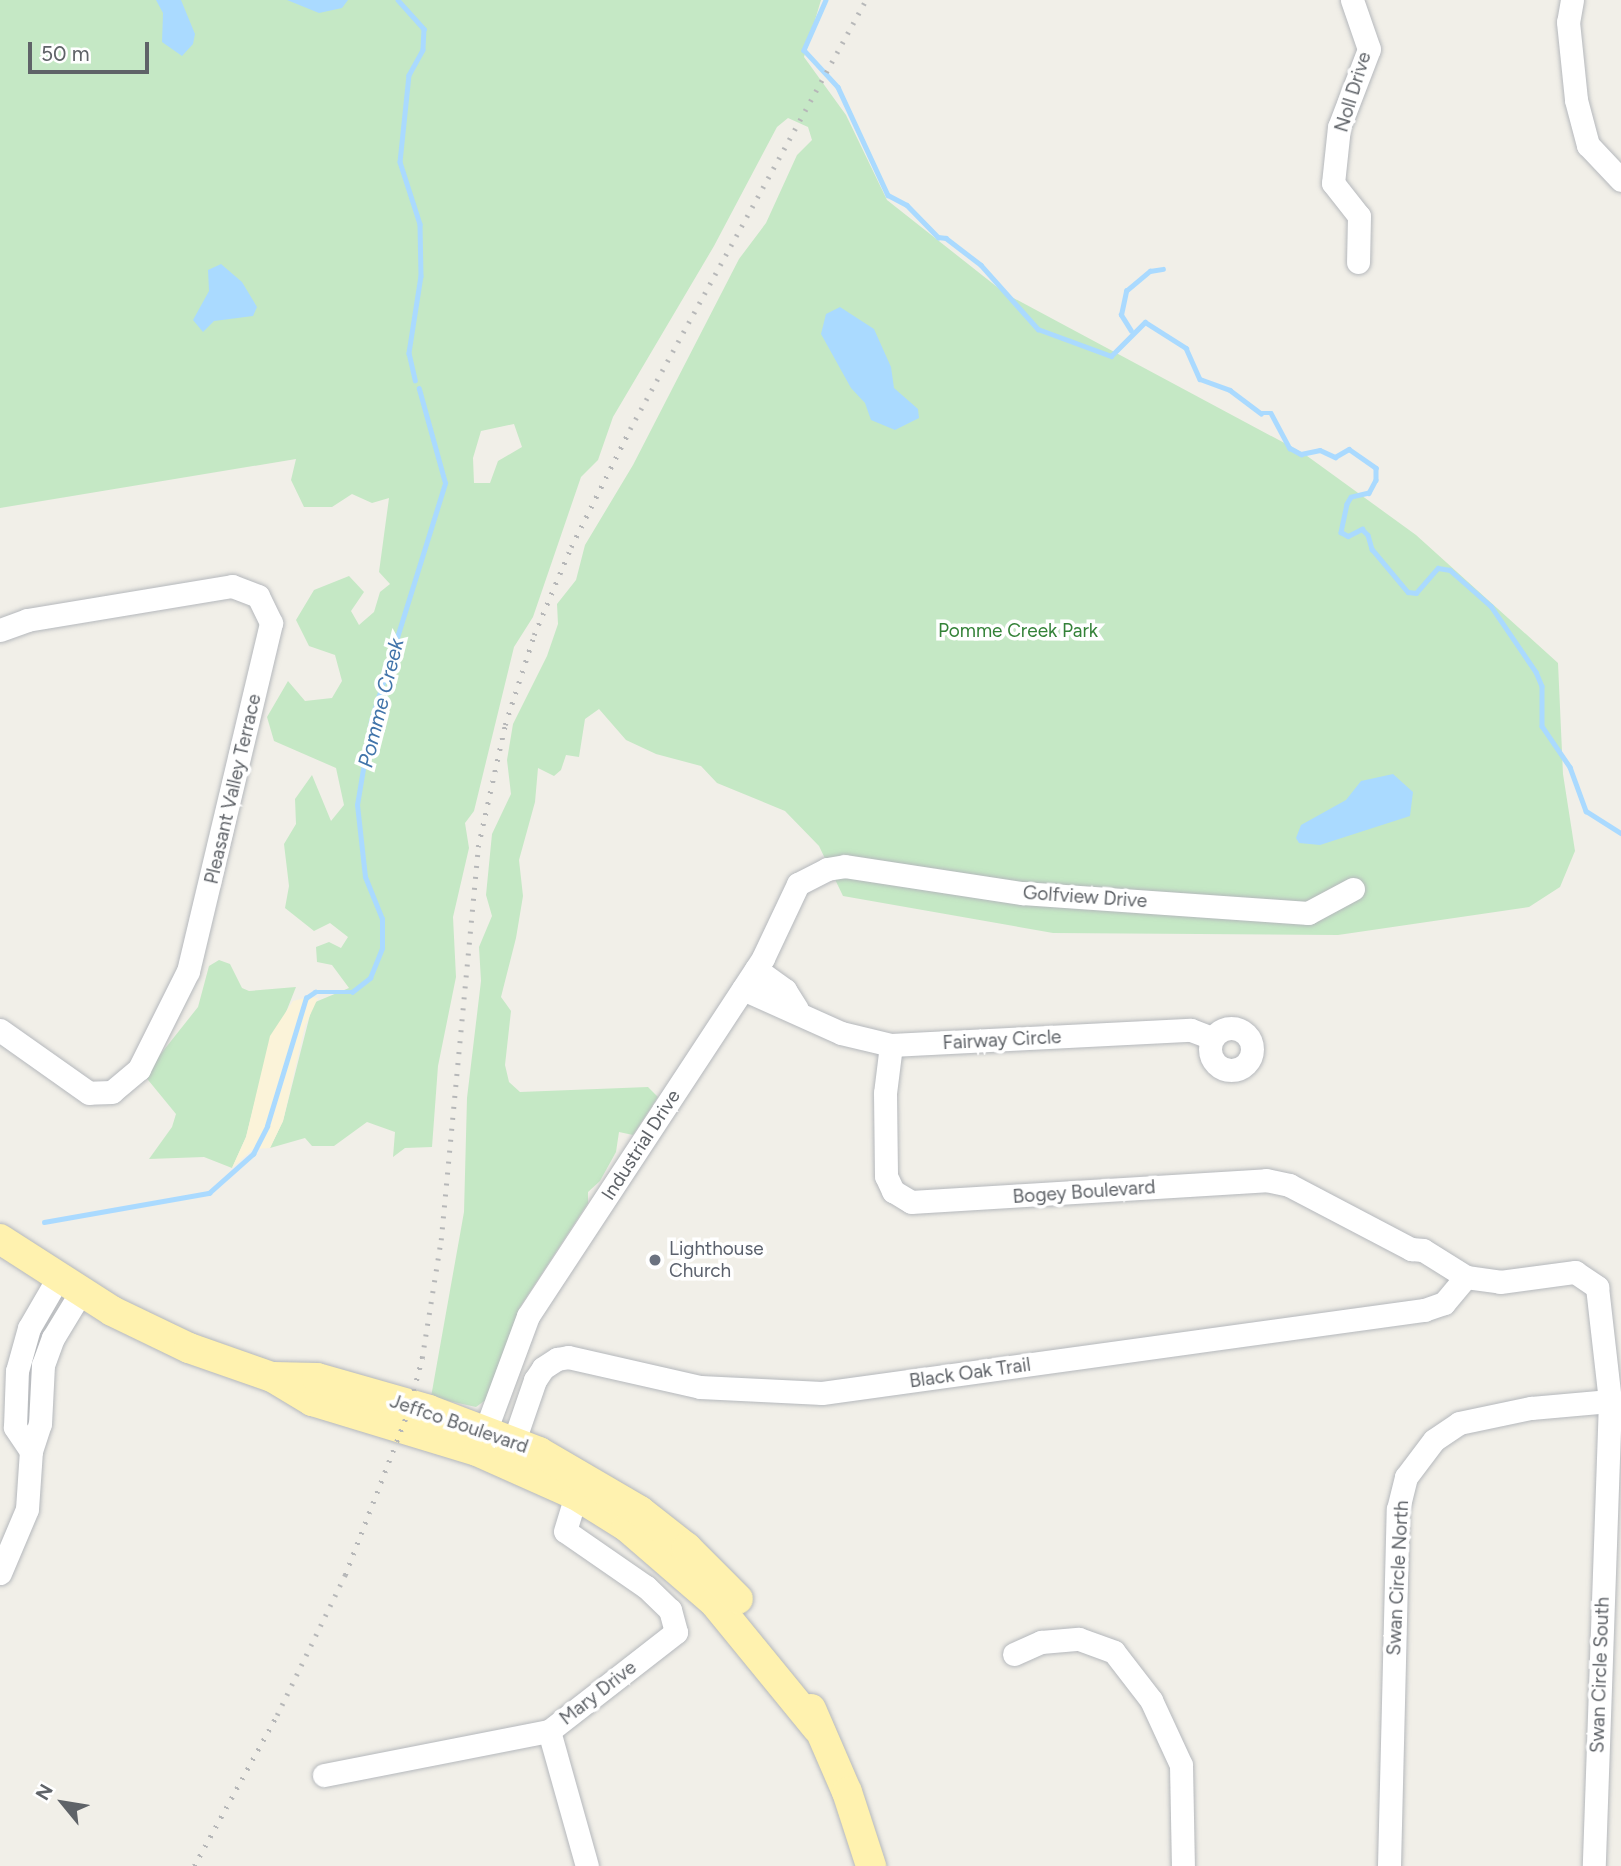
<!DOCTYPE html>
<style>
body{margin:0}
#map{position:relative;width:1621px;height:1866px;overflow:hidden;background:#f1efe8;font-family:Figtree,sans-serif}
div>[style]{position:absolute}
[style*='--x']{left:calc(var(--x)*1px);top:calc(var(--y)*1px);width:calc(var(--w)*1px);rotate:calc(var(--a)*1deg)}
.green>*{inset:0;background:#c5e8c5}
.sand>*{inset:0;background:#fbf3d9}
.water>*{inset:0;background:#aadaff}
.stream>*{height:4.5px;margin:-2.25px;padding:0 2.25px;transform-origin:2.25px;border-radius:2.25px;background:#aadaff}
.roads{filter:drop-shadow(0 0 2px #b5b8bc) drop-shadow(0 0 2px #b5b8bc)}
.minor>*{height:23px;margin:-11.5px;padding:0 11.5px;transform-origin:11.5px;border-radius:11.5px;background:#fff}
.minor>.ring{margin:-11.5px;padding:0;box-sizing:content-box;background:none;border:23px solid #fff;border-radius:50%}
.major>*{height:30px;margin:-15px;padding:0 15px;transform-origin:15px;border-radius:15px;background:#fff2af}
.rail>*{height:4.5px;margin-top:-2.25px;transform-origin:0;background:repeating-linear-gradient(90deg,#b6b7b8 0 2px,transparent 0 11px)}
.dots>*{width:19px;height:19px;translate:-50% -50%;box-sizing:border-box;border:4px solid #fff;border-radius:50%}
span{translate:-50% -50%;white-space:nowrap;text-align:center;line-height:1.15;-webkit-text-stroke:7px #fff;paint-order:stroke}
.street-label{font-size:19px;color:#5f6368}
.park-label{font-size:19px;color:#348238}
.worship-label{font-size:19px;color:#5b616d}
.left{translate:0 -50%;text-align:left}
.water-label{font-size:21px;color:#4174aa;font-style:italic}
.north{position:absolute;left:28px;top:1768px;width:70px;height:70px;-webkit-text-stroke:5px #fff;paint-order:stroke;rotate:300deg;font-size:19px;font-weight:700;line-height:28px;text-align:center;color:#5f6368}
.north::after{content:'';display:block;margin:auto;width:24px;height:32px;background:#5f6368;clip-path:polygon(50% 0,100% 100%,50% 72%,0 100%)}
.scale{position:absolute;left:28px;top:42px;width:121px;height:32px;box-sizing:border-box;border:4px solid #5f6368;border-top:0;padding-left:9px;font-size:21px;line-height:24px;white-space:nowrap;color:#5f6368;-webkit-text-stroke:5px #fff;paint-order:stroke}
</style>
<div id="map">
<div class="green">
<div style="clip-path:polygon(evenodd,0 0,821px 0,804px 57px,846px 115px,887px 200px,1006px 294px,1303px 453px,1416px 535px,1558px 663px,1563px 774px,1575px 851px,1560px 887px,1529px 907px,1338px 935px,1053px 933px,843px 896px,819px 846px,785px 811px,717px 783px,701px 766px,656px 754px,626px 740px,599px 709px,585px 719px,579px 757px,566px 755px,561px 770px,554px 776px,538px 768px,535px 802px,519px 860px,523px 896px,516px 938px,501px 997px,511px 1011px,505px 1065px,509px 1082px,520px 1092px,648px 1087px,658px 1097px,633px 1135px,619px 1132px,616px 1152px,600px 1181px,588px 1192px,588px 1203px,520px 1307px,487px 1399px,476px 1407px,431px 1397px,464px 1212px,467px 1098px,481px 981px,479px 947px,492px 916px,486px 895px,492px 834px,511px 794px,507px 760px,513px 724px,547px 656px,558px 624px,557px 604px,576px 580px,585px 545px,633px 465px,739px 259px,766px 223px,797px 155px,812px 140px,808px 127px,788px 118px,777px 127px,714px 246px,613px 417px,598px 460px,581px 477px,533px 617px,514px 647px,474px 811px,465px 823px,469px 848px,453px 917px,456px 977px,438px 1066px,432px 1147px,405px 1148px,393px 1157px,395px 1132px,367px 1122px,334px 1146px,312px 1146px,305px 1138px,270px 1148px,283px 1121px,313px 1003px,349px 988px,332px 965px,317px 962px,316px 947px,329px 942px,341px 948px,348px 937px,330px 923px,314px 931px,285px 908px,289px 886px,284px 844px,296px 824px,295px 799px,312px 775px,331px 821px,344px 805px,336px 768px,274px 741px,267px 717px,288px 681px,305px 701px,332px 698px,342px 681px,335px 655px,309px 646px,296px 620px,314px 590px,349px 576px,364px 592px,351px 611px,359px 625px,374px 612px,380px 592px,390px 584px,379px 572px,389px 498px,372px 503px,352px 494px,332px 507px,304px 507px,291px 480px,296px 459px,0 508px,0 0,514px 424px,522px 447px,498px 461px,490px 483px,474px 483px,473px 458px,481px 431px,514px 424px)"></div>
<div style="clip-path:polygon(219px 960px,230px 964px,242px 988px,249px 991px,296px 987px,263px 1070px,246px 1137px,232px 1168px,204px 1157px,149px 1159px,172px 1127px,176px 1114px,144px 1075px,198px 1007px,209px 966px)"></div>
</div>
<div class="sand">
<div style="clip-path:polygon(309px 997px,318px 998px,305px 1026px,283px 1121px,270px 1148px,253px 1149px,232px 1168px,246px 1137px,270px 1036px,293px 1001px)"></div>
</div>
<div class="water">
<div style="clip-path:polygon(156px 0,181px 0,195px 34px,193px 44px,182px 56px,162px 42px,163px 13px)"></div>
<div style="clip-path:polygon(287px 0,348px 0,342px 8px,319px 13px)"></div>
<div style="clip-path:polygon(221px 264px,242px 282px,257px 307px,253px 316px,214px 321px,203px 332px,193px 320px,209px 291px,208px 270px)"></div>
<div style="clip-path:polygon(840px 307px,874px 329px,891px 367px,894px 388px,918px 409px,919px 418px,895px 430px,871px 420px,865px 403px,851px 388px,821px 334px,826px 314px)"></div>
<div style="clip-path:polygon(1393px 774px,1413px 792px,1410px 816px,1320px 845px,1299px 843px,1296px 838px,1301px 825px,1346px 800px,1361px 781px)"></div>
</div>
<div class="stream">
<div style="--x:398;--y:0;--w:39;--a:48"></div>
<div style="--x:424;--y:29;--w:21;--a:93"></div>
<div style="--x:423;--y:50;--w:29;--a:119"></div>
<div style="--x:409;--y:75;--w:87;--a:95.9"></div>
<div style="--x:400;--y:162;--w:65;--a:72.1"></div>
<div style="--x:420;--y:224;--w:52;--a:88.9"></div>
<div style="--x:421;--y:276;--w:78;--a:98.9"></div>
<div style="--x:409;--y:353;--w:28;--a:77"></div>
<div style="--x:826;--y:0;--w:55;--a:113.7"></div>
<div style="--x:804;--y:50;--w:50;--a:47.4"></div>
<div style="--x:838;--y:87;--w:119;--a:65.2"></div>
<div style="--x:888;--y:195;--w:21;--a:28"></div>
<div style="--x:907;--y:205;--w:45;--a:45.9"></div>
<div style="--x:938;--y:237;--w:8;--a:7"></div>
<div style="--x:946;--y:238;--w:44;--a:37.6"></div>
<div style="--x:981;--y:265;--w:86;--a:48.3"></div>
<div style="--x:1038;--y:329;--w:78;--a:20.3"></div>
<div style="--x:1111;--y:356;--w:48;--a:-45"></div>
<div style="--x:1145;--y:322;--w:49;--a:32.4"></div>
<div style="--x:1186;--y:348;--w:34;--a:66"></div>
<div style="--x:1200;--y:379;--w:32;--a:20"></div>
<div style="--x:1230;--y:390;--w:39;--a:37"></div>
<div style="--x:1261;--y:413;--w:10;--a:0"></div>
<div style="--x:1271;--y:413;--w:40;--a:62"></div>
<div style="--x:1290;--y:448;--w:13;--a:29"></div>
<div style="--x:1301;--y:454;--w:19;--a:-12"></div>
<div style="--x:1320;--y:450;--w:17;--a:25"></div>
<div style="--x:1335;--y:457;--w:16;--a:-30"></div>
<div style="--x:1349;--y:449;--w:33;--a:35"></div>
<div style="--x:1376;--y:468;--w:12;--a:90"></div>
<div style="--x:1376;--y:480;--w:15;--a:118"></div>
<div style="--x:1369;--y:493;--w:18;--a:167"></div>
<div style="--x:1351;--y:497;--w:8;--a:120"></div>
<div style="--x:1347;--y:504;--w:29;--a:102"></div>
<div style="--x:1341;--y:532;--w:8;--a:30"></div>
<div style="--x:1348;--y:536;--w:16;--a:-27"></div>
<div style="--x:1362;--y:529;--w:8;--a:45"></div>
<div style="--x:1368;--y:535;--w:15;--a:74"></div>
<div style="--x:1372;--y:549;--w:56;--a:50.1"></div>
<div style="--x:1408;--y:592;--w:8;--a:7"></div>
<div style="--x:1416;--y:593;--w:33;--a:-49"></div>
<div style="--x:1438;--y:568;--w:12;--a:9"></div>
<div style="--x:1450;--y:570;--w:55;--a:41.3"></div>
<div style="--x:1491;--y:606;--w:80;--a:55.7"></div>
<div style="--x:1536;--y:672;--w:15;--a:67"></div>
<div style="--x:1542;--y:686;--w:40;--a:90"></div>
<div style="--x:1542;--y:726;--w:50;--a:55.7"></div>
<div style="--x:1570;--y:767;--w:47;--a:70"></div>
<div style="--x:1586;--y:811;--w:41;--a:32.2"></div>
<div style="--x:1131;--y:331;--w:19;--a:-122"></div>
<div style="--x:1121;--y:315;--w:25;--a:-78"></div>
<div style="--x:1126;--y:291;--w:31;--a:-40"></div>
<div style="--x:1150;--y:271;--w:13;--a:-9"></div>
<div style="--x:44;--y:1222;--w:168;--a:-10"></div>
<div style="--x:209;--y:1193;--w:59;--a:-41.6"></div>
<div style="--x:253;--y:1154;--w:31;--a:-63"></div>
<div style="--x:267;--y:1126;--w:134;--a:-73.1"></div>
<div style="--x:306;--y:998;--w:11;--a:-34"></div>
<div style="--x:315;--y:992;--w:37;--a:0"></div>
<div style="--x:352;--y:992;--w:23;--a:-38"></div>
<div style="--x:370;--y:978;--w:32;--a:-68"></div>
<div style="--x:382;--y:948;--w:29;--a:-90"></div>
<div style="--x:382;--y:919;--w:45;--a:-112"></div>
<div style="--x:365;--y:877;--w:72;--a:-96.3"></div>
<div style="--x:357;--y:805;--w:85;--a:-80.5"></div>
<div style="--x:371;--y:721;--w:249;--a:-72.7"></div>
<div style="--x:445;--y:483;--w:98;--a:-105.5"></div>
</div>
<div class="roads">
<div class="minor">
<div style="--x:1352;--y:0;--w:52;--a:70.9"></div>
<div style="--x:1369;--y:49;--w:84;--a:111"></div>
<div style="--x:1339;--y:127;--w:56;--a:96.1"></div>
<div style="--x:1333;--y:183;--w:42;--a:51.8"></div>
<div style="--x:1359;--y:216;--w:46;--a:91.2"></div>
<div style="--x:1572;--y:0;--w:22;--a:100"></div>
<div style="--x:1568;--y:22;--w:78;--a:84.1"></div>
<div style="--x:1576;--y:100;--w:47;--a:75.1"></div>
<div style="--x:1588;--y:145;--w:48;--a:46.7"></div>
<div style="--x:0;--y:630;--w:29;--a:-20"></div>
<div style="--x:27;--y:620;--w:208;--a:-9.4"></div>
<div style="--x:232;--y:586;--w:28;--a:21"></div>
<div style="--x:258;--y:596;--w:30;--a:64"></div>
<div style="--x:271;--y:623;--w:358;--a:103.4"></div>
<div style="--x:188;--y:971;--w:110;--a:116.6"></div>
<div style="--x:139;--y:1069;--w:35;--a:140"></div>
<div style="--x:112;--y:1092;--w:23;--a:178"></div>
<div style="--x:89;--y:1093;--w:109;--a:-144.7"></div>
<div style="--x:756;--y:969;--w:36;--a:36"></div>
<div style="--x:785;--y:990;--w:22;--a:58"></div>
<div style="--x:743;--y:989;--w:107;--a:24.2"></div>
<div style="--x:841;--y:1033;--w:51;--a:13.5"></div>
<div style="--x:891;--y:1045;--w:300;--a:-2.9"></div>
<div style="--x:1191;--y:1030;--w:22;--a:21"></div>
<div class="ring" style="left:1210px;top:1028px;width:19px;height:19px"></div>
<div style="--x:891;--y:1045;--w:48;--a:97.1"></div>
<div style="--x:885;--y:1093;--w:83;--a:89.3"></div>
<div style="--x:886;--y:1176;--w:17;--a:65"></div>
<div style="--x:893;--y:1191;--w:21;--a:31"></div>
<div style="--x:911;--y:1202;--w:356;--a:-3.5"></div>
<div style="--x:1266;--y:1180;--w:24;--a:12"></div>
<div style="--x:1289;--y:1185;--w:138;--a:27.7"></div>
<div style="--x:1411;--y:1249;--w:12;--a:5"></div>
<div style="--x:1423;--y:1250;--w:51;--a:32.1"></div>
<div style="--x:1466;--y:1277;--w:34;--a:8"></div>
<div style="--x:1500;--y:1282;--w:76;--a:-7.6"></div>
<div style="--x:1575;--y:1272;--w:27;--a:34"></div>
<div style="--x:1597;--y:1287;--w:115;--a:83.5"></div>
<div style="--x:1610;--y:1401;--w:465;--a:92"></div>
<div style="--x:486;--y:1429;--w:121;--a:-69.6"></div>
<div style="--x:528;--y:1316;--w:428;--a:-56.7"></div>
<div style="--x:763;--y:958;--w:82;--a:-64.7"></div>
<div style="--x:798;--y:884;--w:33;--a:-27"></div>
<div style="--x:827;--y:869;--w:18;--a:-9"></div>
<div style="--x:845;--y:866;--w:179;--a:8.7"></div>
<div style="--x:1022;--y:893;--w:287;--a:4"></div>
<div style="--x:1308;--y:913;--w:51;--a:-28.1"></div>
<div style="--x:514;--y:1441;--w:65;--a:-71"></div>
<div style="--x:535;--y:1380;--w:14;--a:-56"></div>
<div style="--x:543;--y:1368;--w:17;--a:-33"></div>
<div style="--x:557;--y:1359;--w:11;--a:-10"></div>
<div style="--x:568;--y:1357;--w:135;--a:12.8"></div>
<div style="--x:700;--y:1387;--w:122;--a:2.8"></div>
<div style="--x:822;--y:1393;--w:608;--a:-7.85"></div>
<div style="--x:1424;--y:1310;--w:21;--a:-19"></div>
<div style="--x:1444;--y:1303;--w:34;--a:-50"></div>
<div style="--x:31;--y:1451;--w:29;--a:-124"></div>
<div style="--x:15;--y:1427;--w:56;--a:-88"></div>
<div style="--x:17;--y:1371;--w:45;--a:-74.4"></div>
<div style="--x:29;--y:1328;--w:58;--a:-59.9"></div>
<div style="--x:0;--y:1573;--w:69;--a:-67.1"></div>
<div style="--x:27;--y:1509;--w:58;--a:-86.1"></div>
<div style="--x:31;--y:1451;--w:28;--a:-72"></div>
<div style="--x:40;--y:1424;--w:59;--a:-87.1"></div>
<div style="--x:43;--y:1365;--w:29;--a:-70"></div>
<div style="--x:53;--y:1338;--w:54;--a:-58.7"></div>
<div style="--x:1014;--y:1654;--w:30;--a:-24"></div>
<div style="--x:1041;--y:1642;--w:38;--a:-5"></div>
<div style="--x:1079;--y:1639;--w:37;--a:20"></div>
<div style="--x:1114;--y:1652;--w:61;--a:52.4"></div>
<div style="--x:1151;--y:1700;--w:72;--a:65.2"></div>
<div style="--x:1181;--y:1765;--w:101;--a:88.9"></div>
<div style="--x:549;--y:1731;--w:140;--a:74.3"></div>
<div style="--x:324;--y:1775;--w:229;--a:-11.1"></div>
<div style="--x:549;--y:1731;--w:161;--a:-37.9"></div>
<div style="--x:676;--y:1632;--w:23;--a:-105"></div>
<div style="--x:670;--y:1610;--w:33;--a:-136"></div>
<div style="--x:646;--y:1587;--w:98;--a:-145.3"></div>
<div style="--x:565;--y:1531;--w:38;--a:-73"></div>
<div style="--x:1389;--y:1866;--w:357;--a:-88.6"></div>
<div style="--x:1398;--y:1509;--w:33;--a:-76"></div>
<div style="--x:1406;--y:1477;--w:46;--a:-52.9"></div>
<div style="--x:1434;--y:1440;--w:30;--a:-34"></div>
<div style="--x:1459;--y:1423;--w:74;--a:-11.8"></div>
<div style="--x:1531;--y:1408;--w:79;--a:-5.1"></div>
</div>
<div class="major">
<div style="--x:0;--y:1239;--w:133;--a:32.7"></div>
<div style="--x:112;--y:1311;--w:85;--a:25.7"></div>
<div style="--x:189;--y:1348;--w:88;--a:19.3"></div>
<div style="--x:272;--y:1377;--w:47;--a:31"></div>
<div style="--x:312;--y:1401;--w:172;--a:16.9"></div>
<div style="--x:477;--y:1451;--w:108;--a:24"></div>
<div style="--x:576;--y:1495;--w:60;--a:32.1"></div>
<div style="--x:627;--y:1527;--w:115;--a:40.8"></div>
<div style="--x:714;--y:1602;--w:163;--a:50.7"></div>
<div style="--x:273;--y:1377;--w:44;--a:1.3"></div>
<div style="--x:317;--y:1378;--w:116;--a:15.9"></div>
<div style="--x:429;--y:1410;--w:118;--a:20.9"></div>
<div style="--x:539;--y:1452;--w:117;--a:30.3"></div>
<div style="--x:640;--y:1511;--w:60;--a:38.2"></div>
<div style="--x:687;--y:1548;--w:72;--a:45"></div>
<div style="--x:811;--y:1709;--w:90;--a:66.6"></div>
<div style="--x:847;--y:1792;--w:78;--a:72"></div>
</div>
</div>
<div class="rail">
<div style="--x:194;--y:1866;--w:172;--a:-61.2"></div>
<div style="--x:277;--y:1715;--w:156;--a:-64.1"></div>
<div style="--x:345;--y:1575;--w:175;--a:-68.9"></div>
<div style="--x:408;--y:1412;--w:56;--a:-75.5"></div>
<div style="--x:422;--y:1358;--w:120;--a:-80.9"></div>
<div style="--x:441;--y:1240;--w:395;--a:-84.6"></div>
<div style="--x:478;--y:847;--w:125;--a:-77.5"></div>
<div style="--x:505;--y:725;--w:95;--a:-72.1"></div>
<div style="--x:534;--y:635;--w:95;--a:-67.2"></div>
<div style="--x:571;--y:547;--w:132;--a:-63.4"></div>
<div style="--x:630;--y:429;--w:490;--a:-61.2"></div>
</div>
<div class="dots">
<div style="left:655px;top:1260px;background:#6b7280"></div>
</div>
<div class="street-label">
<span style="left:1353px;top:92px;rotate:-73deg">Noll Drive</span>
<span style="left:233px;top:789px;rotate:-77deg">Pleasant Valley Terrace</span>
<span style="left:1085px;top:897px;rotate:4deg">Golfview Drive</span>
<span style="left:1002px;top:1040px;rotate:-3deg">Fairway Circle</span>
<span style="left:641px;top:1145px;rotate:-57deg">Industrial Drive</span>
<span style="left:1084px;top:1192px;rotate:-4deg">Bogey Boulevard</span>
<span style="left:970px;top:1373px;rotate:-8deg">Black Oak Trail</span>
<span style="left:459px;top:1424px;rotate:19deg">Jeffco Boulevard</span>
<span style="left:1398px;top:1578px;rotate:-87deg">Swan Circle North</span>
<span style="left:1600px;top:1675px;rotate:-88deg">Swan Circle South</span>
<span style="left:598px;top:1693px;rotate:-38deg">Mary Drive</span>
</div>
<div class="park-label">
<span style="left:1018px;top:631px">Pomme Creek Park</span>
</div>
<div class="worship-label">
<span class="left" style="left:669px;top:1260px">Lighthouse<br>Church</span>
</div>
<div class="water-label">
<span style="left:381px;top:703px;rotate:-76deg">Pomme Creek</span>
</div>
<div class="north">N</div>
<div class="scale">50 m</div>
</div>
